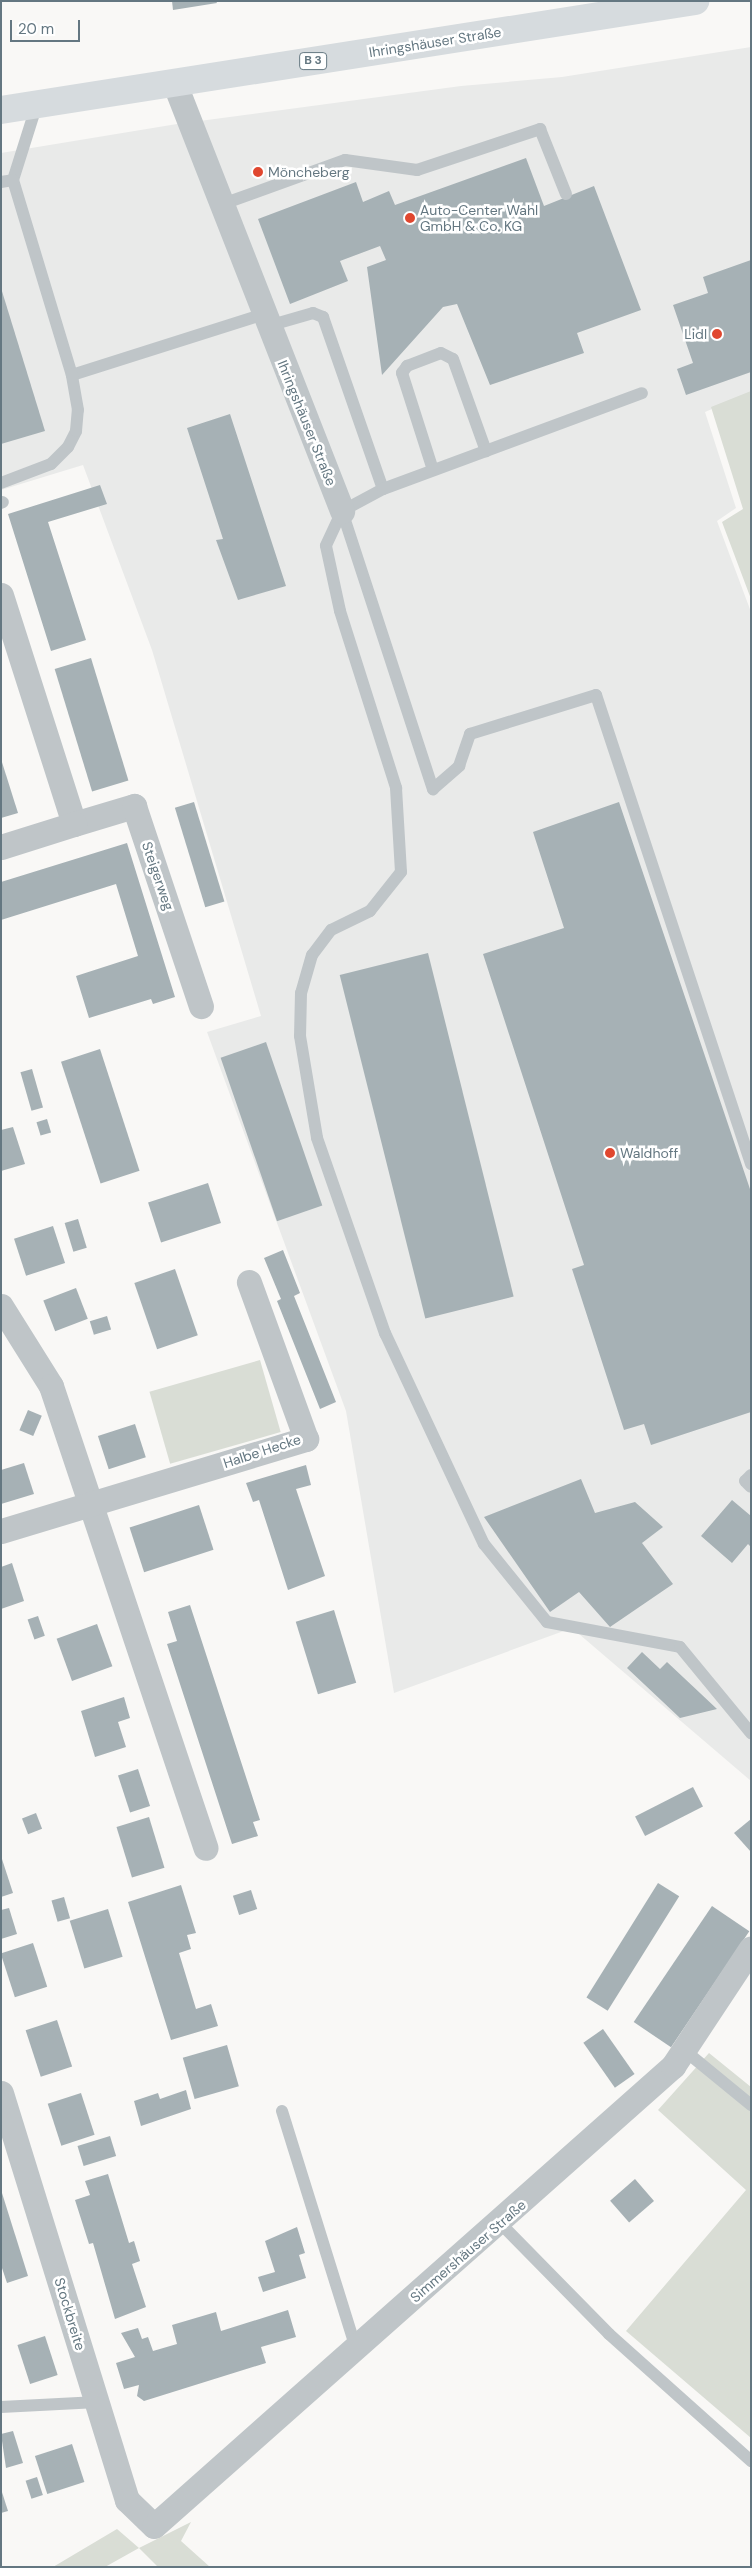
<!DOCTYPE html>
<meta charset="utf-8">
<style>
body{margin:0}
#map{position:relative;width:752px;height:2568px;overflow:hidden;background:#f9f8f6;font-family:"DM Sans",sans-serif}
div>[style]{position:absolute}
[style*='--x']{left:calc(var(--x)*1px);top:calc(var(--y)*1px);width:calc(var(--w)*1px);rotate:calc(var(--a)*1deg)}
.built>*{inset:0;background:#e9eae9}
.green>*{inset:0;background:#d9ddd5;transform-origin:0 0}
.building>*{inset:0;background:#a6b1b5;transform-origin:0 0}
.service>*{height:12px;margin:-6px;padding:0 6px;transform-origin:6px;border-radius:6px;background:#bfc5c8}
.minor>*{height:25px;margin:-12.5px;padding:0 12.5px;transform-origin:12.5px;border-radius:12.5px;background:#bfc5c8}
.primary>*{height:28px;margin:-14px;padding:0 14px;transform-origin:14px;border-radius:14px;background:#d6dbde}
.dots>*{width:14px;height:14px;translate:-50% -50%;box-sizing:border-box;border:2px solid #fff;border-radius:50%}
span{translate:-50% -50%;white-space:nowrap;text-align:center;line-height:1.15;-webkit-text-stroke:5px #fff;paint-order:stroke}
.shield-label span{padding:1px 4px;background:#fff;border:1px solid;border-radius:4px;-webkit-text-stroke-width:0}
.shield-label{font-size:12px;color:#647781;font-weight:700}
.street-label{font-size:14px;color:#647781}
.poi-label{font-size:14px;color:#647781}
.left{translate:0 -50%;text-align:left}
.right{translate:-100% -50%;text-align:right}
.frame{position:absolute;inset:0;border:2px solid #647781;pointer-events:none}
.scale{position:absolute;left:10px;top:20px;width:70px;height:22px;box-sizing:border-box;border:2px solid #647781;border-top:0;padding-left:6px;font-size:15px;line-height:18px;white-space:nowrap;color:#647781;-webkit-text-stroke:4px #fff;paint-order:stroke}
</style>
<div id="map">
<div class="built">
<div style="clip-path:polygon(751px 47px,751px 392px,705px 412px,736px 508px,717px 521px,751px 612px,751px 1781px,572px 1628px,394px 1693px,346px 1411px,207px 1032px,261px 1016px,152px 650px,83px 465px,1px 490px,1px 153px,177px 124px,461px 86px,562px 77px)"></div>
</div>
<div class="green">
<div style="clip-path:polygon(751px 391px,751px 599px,722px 522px,743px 509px,711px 407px)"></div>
<div style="left:260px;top:1360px;width:75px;height:115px;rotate:74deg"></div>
<div style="clip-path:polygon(709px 2053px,751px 2087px,751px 2438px,626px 2331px,746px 2190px,658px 2110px)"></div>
<div style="clip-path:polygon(191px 2522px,181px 2541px,210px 2567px,158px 2567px,139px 2548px,105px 2567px,53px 2567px,117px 2529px,139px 2548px)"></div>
</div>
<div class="building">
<div style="clip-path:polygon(172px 1px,216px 1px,217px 3px,173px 10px)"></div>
<div style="clip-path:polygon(526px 158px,544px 206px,594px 186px,641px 310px,577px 333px,584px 353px,490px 385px,457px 304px,443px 307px,382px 375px,367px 267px,386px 260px,380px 246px,340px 261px,348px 281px,290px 304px,258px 219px,356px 182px,363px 202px,389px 191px,395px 205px)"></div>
<div style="clip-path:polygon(751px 260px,751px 372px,686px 395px,677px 369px,693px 363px,673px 305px,708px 293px,703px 277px)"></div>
<div style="clip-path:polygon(1px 288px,45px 431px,1px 444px)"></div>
<div style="clip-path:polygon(230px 414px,286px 586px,238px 600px,216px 540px,223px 539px,187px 428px)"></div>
<div style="clip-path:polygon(100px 485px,107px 504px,48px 522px,86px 640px,51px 651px,8px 514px)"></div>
<div style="left:91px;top:658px;width:128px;height:38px;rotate:73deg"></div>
<div style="clip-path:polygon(1px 759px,18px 813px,1px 818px)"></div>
<div style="left:194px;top:802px;width:104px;height:20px;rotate:73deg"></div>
<div style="clip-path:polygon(619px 802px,751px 1192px,751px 1412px,651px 1445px,644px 1424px,624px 1430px,572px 1269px,584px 1265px,483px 954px,564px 928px,533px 832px)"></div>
<div style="clip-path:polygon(127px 843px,175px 997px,153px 1004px,151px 999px,89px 1018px,76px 976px,138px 956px,116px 884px,1px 920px,1px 882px)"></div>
<div style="left:428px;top:953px;width:354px;height:91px;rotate:76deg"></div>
<div style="left:266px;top:1042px;width:173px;height:48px;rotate:71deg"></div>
<div style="left:100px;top:1049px;width:128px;height:41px;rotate:72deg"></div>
<div style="left:32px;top:1069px;width:40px;height:12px;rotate:74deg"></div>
<div style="left:47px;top:1119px;width:14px;height:11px;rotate:73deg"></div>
<div style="clip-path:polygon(13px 1127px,25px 1164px,1px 1171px,1px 1130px)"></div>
<div style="left:208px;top:1183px;width:42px;height:63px;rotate:72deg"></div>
<div style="left:78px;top:1219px;width:30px;height:14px;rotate:73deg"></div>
<div style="left:53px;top:1226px;width:39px;height:41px;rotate:72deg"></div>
<div style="clip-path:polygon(283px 1250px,300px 1293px,294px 1296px,336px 1402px,320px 1409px,277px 1301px,281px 1299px,264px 1258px)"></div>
<div style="left:175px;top:1269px;width:70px;height:43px;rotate:71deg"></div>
<div style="left:76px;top:1288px;width:33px;height:35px;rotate:69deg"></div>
<div style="left:107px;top:1316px;width:14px;height:18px;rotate:73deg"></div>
<div style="left:28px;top:1410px;width:15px;height:22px;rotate:23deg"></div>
<div style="left:135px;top:1424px;width:35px;height:39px;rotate:72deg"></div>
<div style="clip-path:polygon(24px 1463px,34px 1494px,1px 1504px,1px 1470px)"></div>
<div style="clip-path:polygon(306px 1465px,311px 1485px,296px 1489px,325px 1576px,288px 1590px,259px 1500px,253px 1502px,246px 1483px)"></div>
<div style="clip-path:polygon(581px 1479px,595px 1513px,635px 1502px,663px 1527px,642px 1543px,673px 1584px,610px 1627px,579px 1592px,550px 1612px,484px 1517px)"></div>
<div style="clip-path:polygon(732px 1500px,751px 1516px,751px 1547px,748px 1544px,732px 1563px,701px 1536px)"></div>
<div style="left:199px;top:1505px;width:47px;height:73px;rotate:72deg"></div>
<div style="clip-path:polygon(12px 1563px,24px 1601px,1px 1609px,1px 1567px)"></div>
<div style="clip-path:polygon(190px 1605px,260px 1820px,253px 1822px,258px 1836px,232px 1844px,167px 1644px,177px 1641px,168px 1612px)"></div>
<div style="left:334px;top:1610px;width:76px;height:40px;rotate:73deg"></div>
<div style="left:38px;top:1616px;width:21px;height:11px;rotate:71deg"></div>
<div style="left:97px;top:1624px;width:45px;height:43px;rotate:70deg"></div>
<div style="clip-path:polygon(642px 1652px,660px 1669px,667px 1662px,717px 1709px,680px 1718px,627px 1668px)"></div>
<div style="clip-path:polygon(124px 1697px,130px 1718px,118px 1722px,126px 1747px,95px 1757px,81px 1711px)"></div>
<div style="left:138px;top:1769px;width:39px;height:21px;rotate:72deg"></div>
<div style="left:693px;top:1787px;width:22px;height:65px;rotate:63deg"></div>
<div style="left:36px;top:1813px;width:17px;height:15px;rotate:69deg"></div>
<div style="left:149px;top:1817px;width:53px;height:34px;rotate:73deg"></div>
<div style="clip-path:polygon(751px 1819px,751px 1852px,734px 1833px)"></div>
<div style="clip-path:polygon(1px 1856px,13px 1893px,1px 1897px)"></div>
<div style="left:658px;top:1883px;width:25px;height:135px;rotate:32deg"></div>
<div style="clip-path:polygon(181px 1885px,196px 1933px,187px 1935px,191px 1949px,179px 1953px,196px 2009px,211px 2004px,218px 2026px,171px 2040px,128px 1902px)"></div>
<div style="left:251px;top:1890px;width:20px;height:19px;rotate:72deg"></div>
<div style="left:64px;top:1897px;width:22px;height:13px;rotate:74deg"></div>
<div style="left:712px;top:1906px;width:45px;height:140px;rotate:34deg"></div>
<div style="clip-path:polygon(9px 1908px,17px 1934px,1px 1939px,1px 1910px)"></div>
<div style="left:108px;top:1909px;width:50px;height:40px;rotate:73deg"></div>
<div style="left:33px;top:1943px;width:46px;height:34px;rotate:72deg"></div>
<div style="left:57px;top:2020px;width:49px;height:33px;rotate:72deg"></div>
<div style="left:603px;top:2029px;width:55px;height:24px;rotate:55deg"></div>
<div style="left:227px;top:2045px;width:43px;height:46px;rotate:74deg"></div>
<div style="clip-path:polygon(186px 2090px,191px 2109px,141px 2126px,134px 2101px,158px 2093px,160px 2099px)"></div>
<div style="left:81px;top:2093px;width:44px;height:35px;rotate:72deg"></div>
<div style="left:110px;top:2136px;width:21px;height:34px;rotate:73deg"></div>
<div style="clip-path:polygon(108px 2174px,129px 2243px,134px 2241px,140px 2261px,132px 2264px,146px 2307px,115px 2319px,93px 2243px,89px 2244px,75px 2200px,90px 2195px,85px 2181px)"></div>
<div style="left:635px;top:2179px;width:29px;height:33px;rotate:49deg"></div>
<div style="clip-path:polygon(2px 2193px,28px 2276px,7px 2283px,1px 2265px)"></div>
<div style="clip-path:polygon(297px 2227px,305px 2253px,299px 2255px,306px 2278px,263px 2292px,258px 2277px,275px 2272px,265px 2241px)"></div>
<div style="clip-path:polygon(288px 2310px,296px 2337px,261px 2347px,266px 2363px,144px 2401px,137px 2396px,139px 2385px,124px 2389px,116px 2363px,135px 2357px,121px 2333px,138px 2328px,142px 2339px,148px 2337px,153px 2351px,177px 2344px,172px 2325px,216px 2312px,221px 2331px)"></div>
<div style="left:45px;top:2336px;width:41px;height:29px;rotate:72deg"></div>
<div style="clip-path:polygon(13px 2431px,23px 2463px,6px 2468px,1px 2434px)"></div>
<div style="left:72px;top:2444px;width:40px;height:39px;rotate:72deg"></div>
<div style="left:37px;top:2477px;width:19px;height:12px;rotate:72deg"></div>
<div style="clip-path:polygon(1px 2489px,8px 2511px,1px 2513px)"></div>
</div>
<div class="service">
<div style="--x:13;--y:180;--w:80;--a:-72.5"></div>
<div style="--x:1;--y:182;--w:12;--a:-9"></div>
<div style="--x:13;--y:180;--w:204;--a:73.2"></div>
<div style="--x:72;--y:375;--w:201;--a:-17.6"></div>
<div style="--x:220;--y:205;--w:133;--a:-19.8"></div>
<div style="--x:345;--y:160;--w:73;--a:7.9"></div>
<div style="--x:417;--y:170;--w:130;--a:-18.4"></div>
<div style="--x:540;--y:129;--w:70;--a:68.2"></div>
<div style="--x:268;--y:326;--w:47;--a:-16.1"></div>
<div style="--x:313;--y:313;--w:11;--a:22"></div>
<div style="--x:323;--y:317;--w:182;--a:70.8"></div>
<div style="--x:383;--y:489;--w:47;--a:151.8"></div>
<div style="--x:342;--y:511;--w:38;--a:115"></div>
<div style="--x:326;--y:546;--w:66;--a:77.8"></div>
<div style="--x:340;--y:611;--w:186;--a:72.4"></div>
<div style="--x:396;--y:788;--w:84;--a:86.6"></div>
<div style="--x:401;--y:872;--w:50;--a:128.5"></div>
<div style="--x:370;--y:911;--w:43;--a:154"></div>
<div style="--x:331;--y:930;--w:31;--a:127"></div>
<div style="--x:312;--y:955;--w:40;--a:106"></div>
<div style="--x:301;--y:993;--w:43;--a:91.3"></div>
<div style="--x:300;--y:1036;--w:103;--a:80.5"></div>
<div style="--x:317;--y:1138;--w:207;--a:70.8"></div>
<div style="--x:385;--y:1333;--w:233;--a:64.9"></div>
<div style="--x:484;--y:1544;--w:100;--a:51.1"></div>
<div style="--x:547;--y:1622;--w:135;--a:10.6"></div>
<div style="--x:680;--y:1647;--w:112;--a:50.5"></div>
<div style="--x:433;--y:470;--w:102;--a:-107.7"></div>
<div style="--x:402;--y:373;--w:9;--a:-54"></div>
<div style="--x:407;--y:366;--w:36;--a:-21"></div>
<div style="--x:441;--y:353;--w:13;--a:27"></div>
<div style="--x:453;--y:359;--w:98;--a:70.3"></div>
<div style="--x:1;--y:483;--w:53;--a:-20.8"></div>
<div style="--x:51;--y:464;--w:24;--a:-45"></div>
<div style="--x:68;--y:447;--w:18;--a:-63"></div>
<div style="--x:76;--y:431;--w:21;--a:-85"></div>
<div style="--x:78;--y:410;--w:36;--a:-100"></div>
<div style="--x:383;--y:489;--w:276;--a:-20.3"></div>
<div style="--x:1;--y:503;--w:2;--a:-27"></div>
<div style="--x:342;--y:511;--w:293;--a:71.9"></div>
<div style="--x:433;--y:789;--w:35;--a:-41"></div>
<div style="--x:459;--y:766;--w:34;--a:-71"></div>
<div style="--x:470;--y:734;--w:132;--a:-17.2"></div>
<div style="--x:596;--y:695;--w:494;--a:71.7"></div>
<div style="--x:751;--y:1475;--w:8;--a:135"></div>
<div style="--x:745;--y:1481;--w:8;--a:45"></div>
<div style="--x:684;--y:2050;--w:87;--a:39.4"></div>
<div style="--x:282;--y:2111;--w:249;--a:72.7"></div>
<div style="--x:500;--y:2223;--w:156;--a:45.5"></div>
<div style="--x:609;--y:2334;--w:191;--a:41.8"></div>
<div style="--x:1;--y:2407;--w:97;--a:-3"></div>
</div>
<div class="minor">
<div style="--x:174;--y:82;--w:461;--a:68.6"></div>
<div style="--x:1;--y:595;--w:240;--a:72.3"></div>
<div style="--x:74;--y:824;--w:63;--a:-16.7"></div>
<div style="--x:134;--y:806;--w:211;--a:71.5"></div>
<div style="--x:1;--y:847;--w:77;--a:-17.5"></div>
<div style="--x:1;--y:1306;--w:94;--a:58"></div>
<div style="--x:51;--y:1386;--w:487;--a:71.5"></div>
<div style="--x:1;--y:1531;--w:319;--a:-16.8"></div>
<div style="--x:306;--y:1439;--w:167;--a:-110"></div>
<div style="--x:1;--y:2093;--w:426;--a:72.8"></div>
<div style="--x:127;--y:2500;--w:37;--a:44"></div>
<div style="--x:154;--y:2526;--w:694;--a:-41.55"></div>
<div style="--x:673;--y:2066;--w:141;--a:-56.5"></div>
</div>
<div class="primary">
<div style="--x:1;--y:110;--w:703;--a:-8.93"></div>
</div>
<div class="dots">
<div style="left:258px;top:172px;background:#e0472f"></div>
<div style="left:410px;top:218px;background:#e0472f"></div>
<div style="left:717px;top:334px;background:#e0472f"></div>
<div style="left:610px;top:1153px;background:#e0472f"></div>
</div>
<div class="shield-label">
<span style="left:313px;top:61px">B 3</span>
</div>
<div class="street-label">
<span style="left:435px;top:42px;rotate:-9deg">Ihringshäuser Straße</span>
<span style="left:307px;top:423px;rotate:68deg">Ihringshäuser Straße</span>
<span style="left:158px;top:876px;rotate:71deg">Steigerweg</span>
<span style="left:262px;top:1451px;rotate:-18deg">Halbe Hecke</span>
<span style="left:468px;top:2251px;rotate:-41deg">Simmershäuser Straße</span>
<span style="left:70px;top:2314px;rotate:73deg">Stockbreite</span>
</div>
<div class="poi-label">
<span class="left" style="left:268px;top:172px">Möncheberg</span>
<span class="left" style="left:420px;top:218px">Auto-Center Wahl<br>GmbH &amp; Co. KG</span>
<span class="right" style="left:707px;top:334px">Lidl</span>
<span class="left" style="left:620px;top:1153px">Waldhoff</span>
</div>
<div class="frame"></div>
<div class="scale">20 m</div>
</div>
